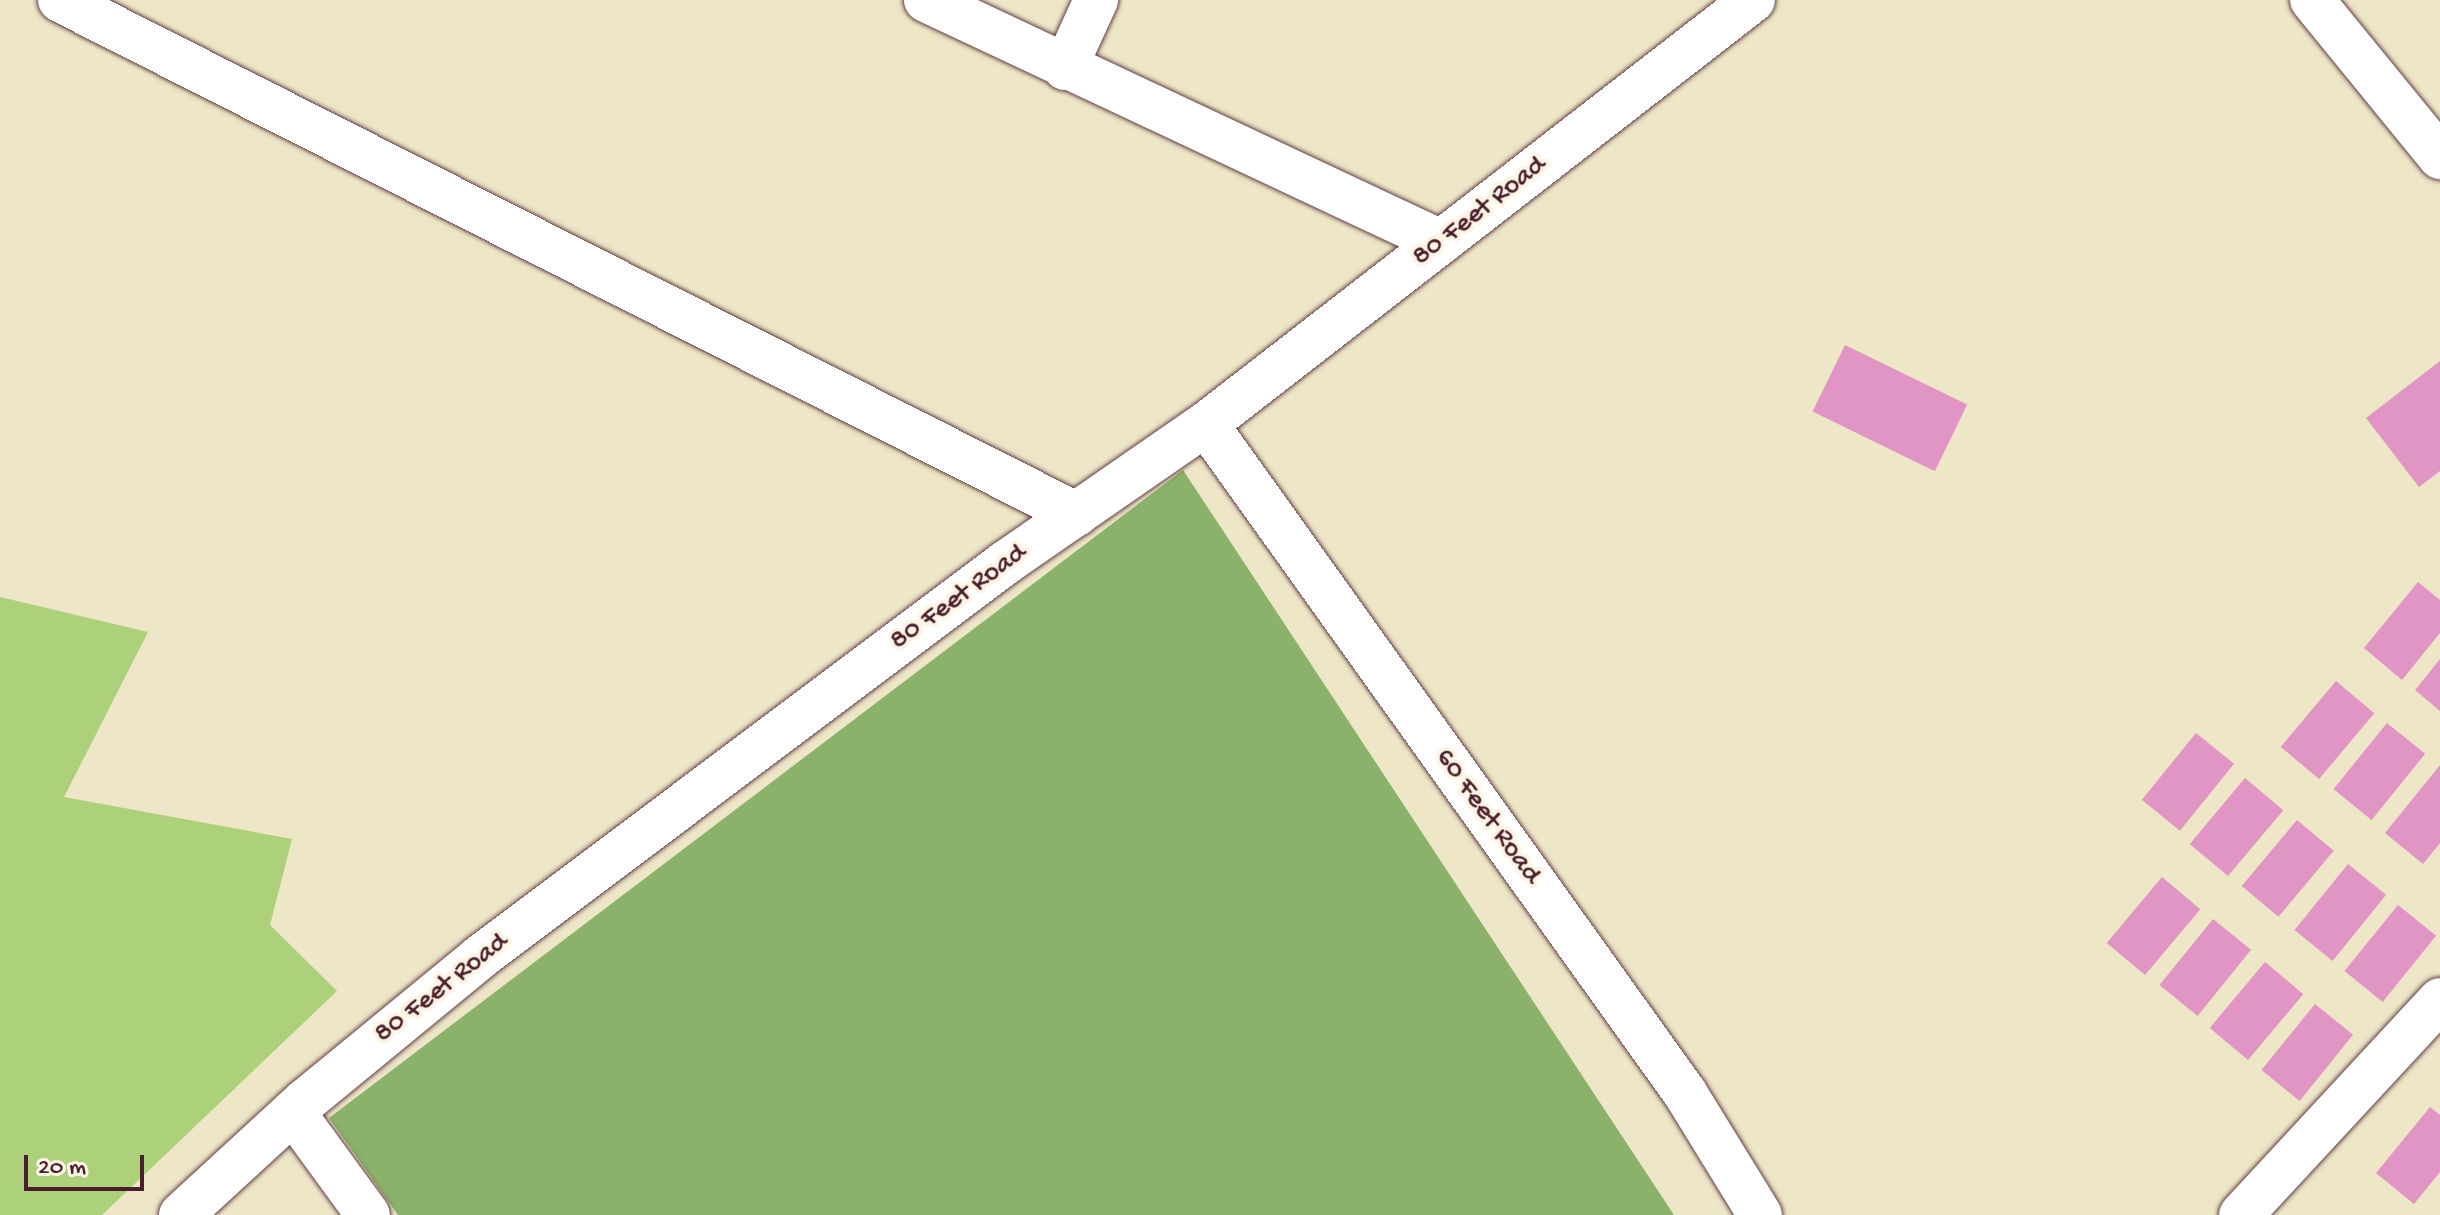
<!DOCTYPE html>
<style>
body{margin:0}
#map{position:relative;width:2440px;height:1215px;overflow:hidden;background:#ede6c7;font-family:"Gochi Hand",sans-serif}
div>[style]{position:absolute}
[style*='--x']{left:calc(var(--x)*1px);top:calc(var(--y)*1px);width:calc(var(--w)*1px);rotate:calc(var(--a)*1deg)}
.green>*{inset:0;background:#add07a}
.forest>*{inset:0;background:#8ab26a}
.building>*{inset:0;background:#e195c5;transform-origin:0 0}
.roads{filter:drop-shadow(0 0 2px #623d42) drop-shadow(0 0 2px #623d42)}
.minor>*{height:44px;margin:-22px;padding:0 22px;transform-origin:22px;border-radius:22px;background:#fff}
.major>*{height:44px;margin:-22px;padding:0 22px;transform-origin:22px;border-radius:22px;background:#fff}
span{translate:-50% -50%;white-space:nowrap;text-align:center;line-height:1.15;-webkit-text-stroke:8px #fcf5e5;paint-order:stroke}
.street-label{font-size:28px;color:#4a1f2b}
.scale{position:absolute;left:24px;top:1155px;width:120px;height:36px;box-sizing:border-box;border:4px solid #4a1f2b;border-top:0;padding-left:10px;font-size:24px;line-height:28px;white-space:nowrap;color:#4a1f2b;-webkit-text-stroke:6px #fcf5e5;paint-order:stroke}
</style>
<div id="map">
<div class="green">
<div style="clip-path:polygon(0 597px,148px 632px,64px 797px,292px 839px,270px 925px,337px 991px,102px 1215px,0 1215px)"></div>
</div>
<div class="forest">
<div style="clip-path:polygon(1183px 470px,1674px 1215px,398px 1215px,329px 1118px)"></div>
</div>
<div class="building">
<div style="left:1845px;top:345px;width:136px;height:74px;rotate:26deg"></div>
<div style="clip-path:polygon(2440px 361px,2440px 471px,2419px 487px,2366px 418px)"></div>
<div style="clip-path:polygon(2418px 582px,2440px 600px,2440px 633px,2402px 680px,2364px 648px)"></div>
<div style="clip-path:polygon(2440px 659px,2440px 711px,2415px 690px)"></div>
<div style="left:2336px;top:681px;width:50px;height:86px;rotate:40deg"></div>
<div style="left:2387px;top:723px;width:49px;height:85px;rotate:39deg"></div>
<div style="left:2196px;top:733px;width:49px;height:86px;rotate:39deg"></div>
<div style="clip-path:polygon(2440px 765px,2440px 843px,2423px 864px,2385px 833px)"></div>
<div style="left:2245px;top:778px;width:50px;height:86px;rotate:40deg"></div>
<div style="left:2297px;top:820px;width:48px;height:86px;rotate:40deg"></div>
<div style="left:2348px;top:864px;width:49px;height:85px;rotate:39deg"></div>
<div style="left:2162px;top:877px;width:50px;height:86px;rotate:40deg"></div>
<div style="left:2398px;top:905px;width:49px;height:85px;rotate:39deg"></div>
<div style="left:2213px;top:919px;width:49px;height:85px;rotate:39deg"></div>
<div style="left:2265px;top:962px;width:50px;height:86px;rotate:40deg"></div>
<div style="left:2315px;top:1004px;width:49px;height:85px;rotate:39deg"></div>
<div style="clip-path:polygon(2430px 1107px,2440px 1115px,2440px 1172px,2414px 1204px,2376px 1173px)"></div>
</div>
<div class="roads">
<div class="minor">
<div style="--x:60;--y:0;--w:1139;--a:26.84"></div>
<div style="--x:926;--y:0;--w:569;--a:25.17"></div>
<div style="--x:1065;--y:68;--w:75;--a:-65.5"></div>
<div style="--x:1206;--y:424;--w:823;--a:54.4"></div>
<div style="--x:1685;--y:1093;--w:143;--a:58.4"></div>
<div style="--x:293;--y:1112;--w:127;--a:53.9"></div>
<div style="--x:2241;--y:1215;--w:293;--a:-47.2"></div>
</div>
<div class="major">
<div style="--x:2312;--y:0;--w:203;--a:50.8"></div>
<div style="--x:181;--y:1215;--w:168;--a:-42.6"></div>
<div style="--x:305;--y:1101;--w:227;--a:-39.4"></div>
<div style="--x:480;--y:957;--w:656;--a:-36.89"></div>
<div style="--x:1005;--y:563;--w:244;--a:-34.7"></div>
<div style="--x:1206;--y:424;--w:692;--a:-37.78"></div>
</div>
</div>
<div class="street-label">
<span style="left:1480px;top:212px;rotate:-38deg">80 Feet Road</span>
<span style="left:959px;top:598px;rotate:-36deg">80 Feet Road</span>
<span style="left:1487px;top:817px;rotate:54deg">60 Feet Road</span>
<span style="left:442px;top:989px;rotate:-38deg">80 Feet Road</span>
</div>
<div class="scale">20 m</div>
</div>
